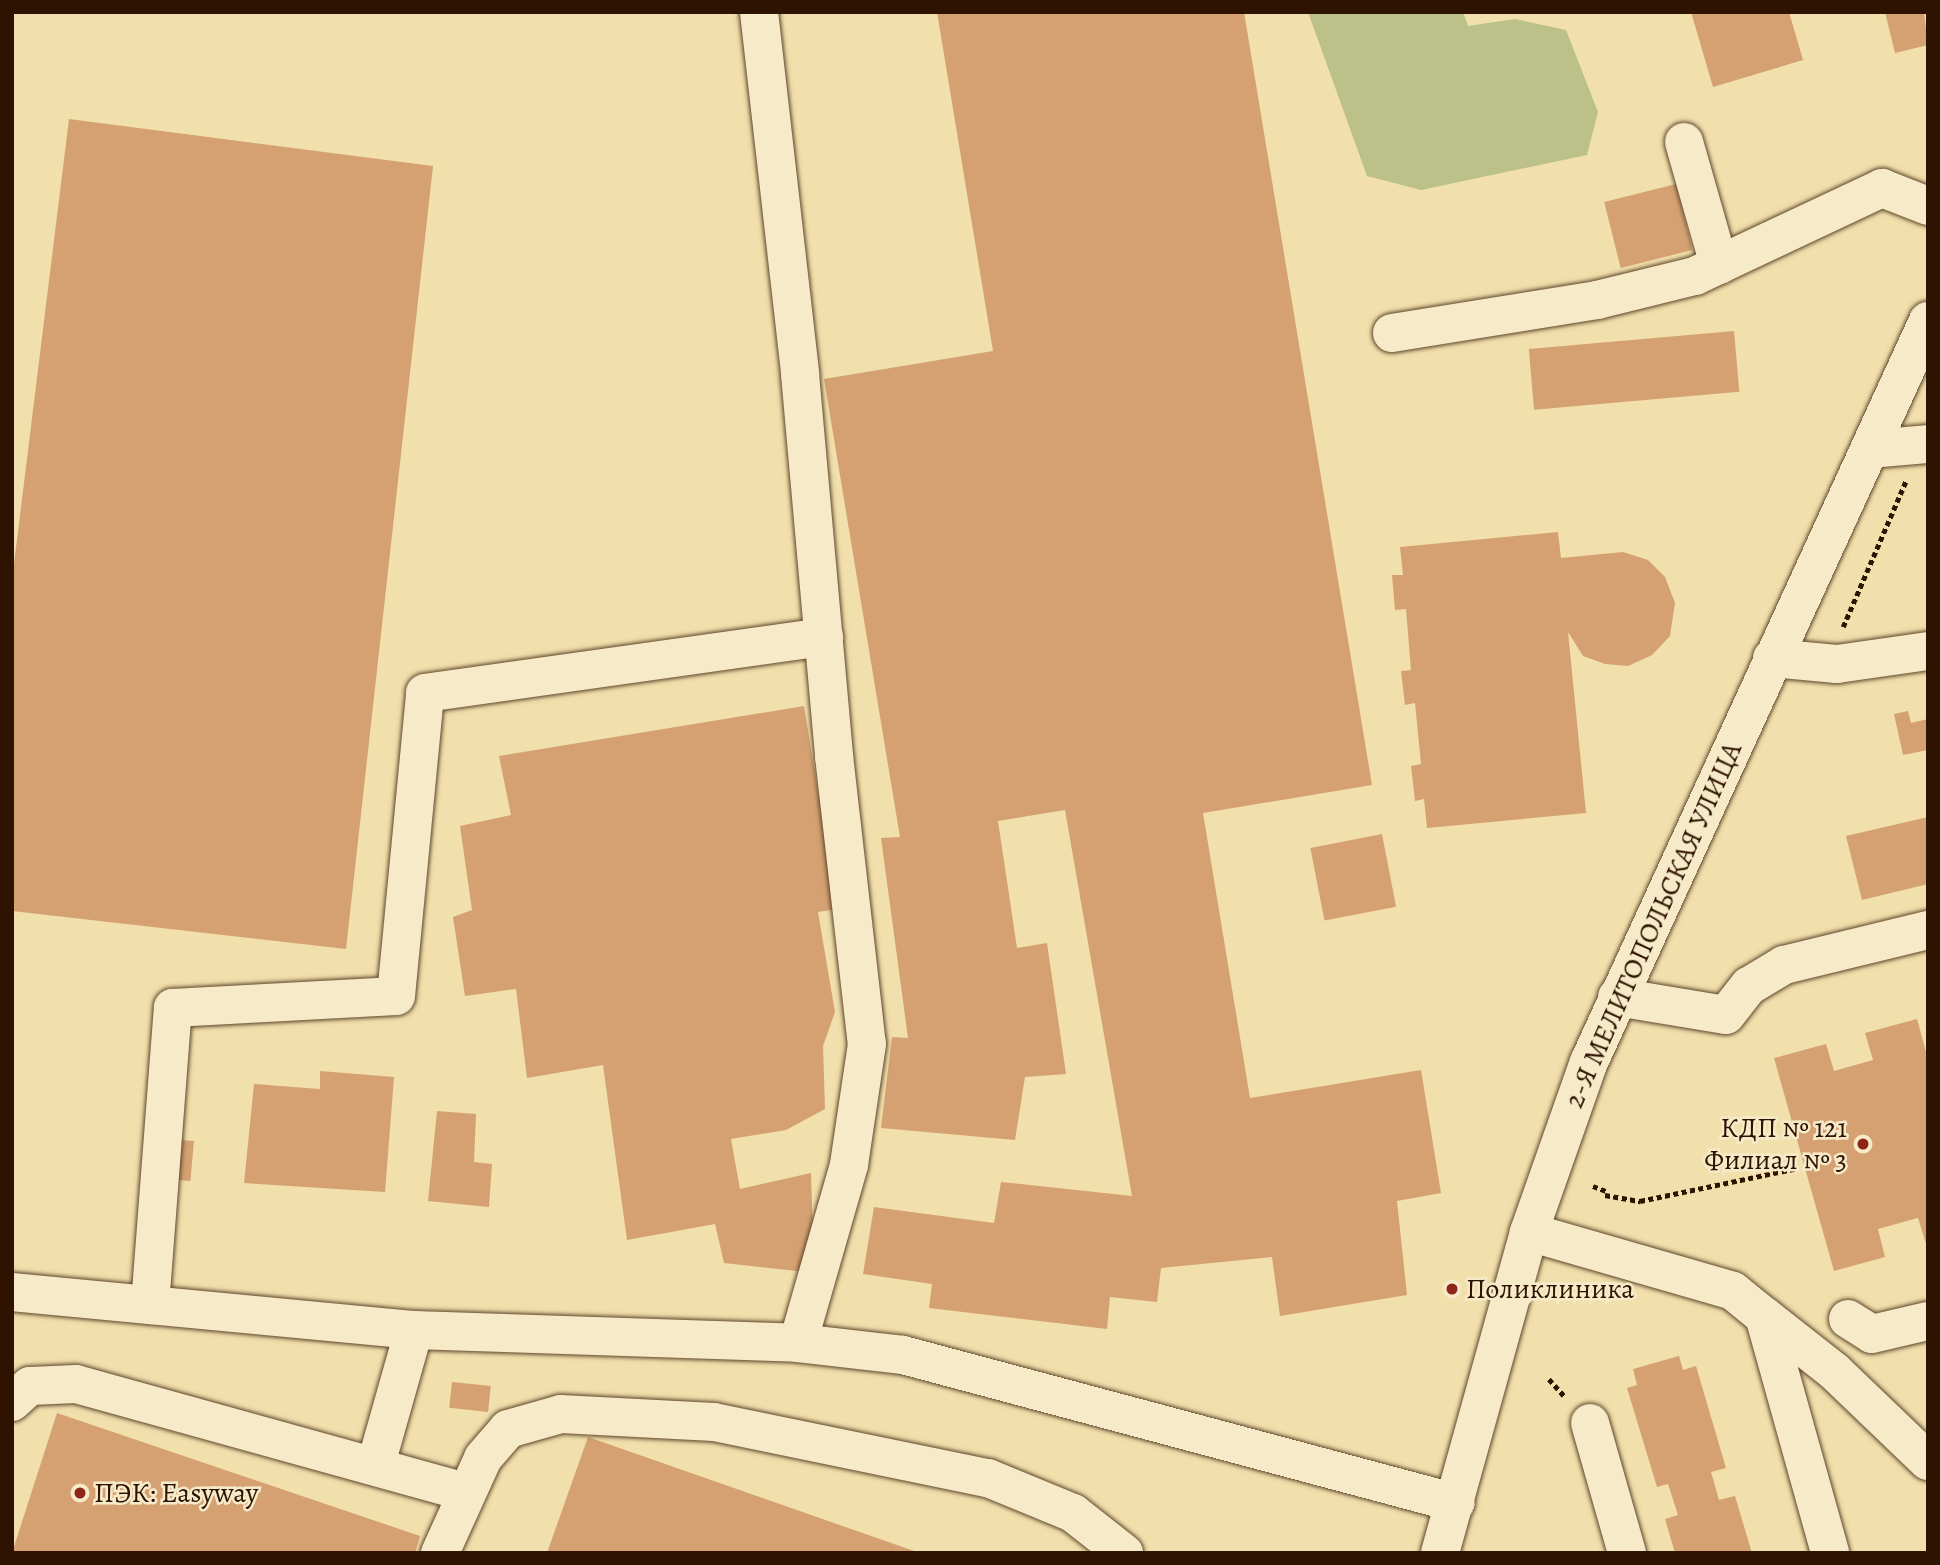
<!DOCTYPE html>
<meta charset="utf-8">
<style>
body{margin:0}
#map{position:relative;width:1940px;height:1565px;overflow:hidden;background:#f1dfac;font-family:Alegreya,serif}
div>[style]{position:absolute}
[style*='--x']{left:calc(var(--x)*1px);top:calc(var(--y)*1px);width:calc(var(--w)*1px);rotate:calc(var(--a)*1deg)}
.green>*{inset:0;background:#bbc189}
.building>*{inset:0;background:#d5a172;transform-origin:0 0}
.path>*{height:4.5px;margin-top:-2.25px;transform-origin:0;background:repeating-linear-gradient(90deg,#2e1300 0 5px,transparent 0 8.5px)}
.roads{filter:drop-shadow(0 0 2px #5f462b) drop-shadow(0 0 2px #5f462b)}
.minor>*{height:38px;margin:-19px;padding:0 19px;transform-origin:19px;border-radius:19px;background:#f6eac9}
.dots>*{width:19px;height:19px;translate:-50% -50%;box-sizing:border-box;border:4px solid #f6eac9;border-radius:50%}
span{translate:-50% -50%;white-space:nowrap;text-align:center;line-height:1.15;-webkit-text-stroke:5px #f6eac9;paint-order:stroke}
.street-label{font-size:28px;color:#2e1300}
.poi-label{font-size:28px;color:#2e1300}
.right{translate:-100% -50%;text-align:right}
.left{translate:0 -50%;text-align:left}
.frame{position:absolute;inset:0;border:14px solid #2e1300;pointer-events:none}
</style>
<div id="map">
<div class="green">
<div style="clip-path:polygon(1308px 12px,1463px 12px,1468px 26px,1515px 19px,1566px 30px,1598px 112px,1587px 155px,1421px 190px,1367px 176px)"></div>
</div>
<div class="building">
<div style="clip-path:polygon(937px 12px,1244px 12px,1372px 785px,1203px 813px,1250px 1098px,1421px 1070px,1441px 1193px,1397px 1201px,1407px 1295px,1280px 1316px,1272px 1257px,1161px 1268px,1157px 1302px,1110px 1297px,1107px 1329px,929px 1308px,932px 1284px,863px 1274px,874px 1207px,994px 1223px,1001px 1182px,1132px 1196px,1065px 810px,998px 821px,1017px 948px,1047px 943px,1066px 1074px,1025px 1077px,1015px 1140px,881px 1128px,892px 1037px,908px 1038px,881px 838px,900px 837px,824px 379px,993px 351px)"></div>
<div style="clip-path:polygon(1691px 12px,1789px 12px,1803px 60px,1713px 87px)"></div>
<div style="clip-path:polygon(1885px 12px,1924px 12px,1928px 45px,1895px 53px)"></div>
<div style="clip-path:polygon(69px 119px,433px 166px,346px 949px,12px 911px,12px 580px)"></div>
<div style="left:1676px;top:184px;width:68px;height:74px;rotate:76deg"></div>
<div style="left:1734px;top:331px;width:61px;height:206px;rotate:85deg"></div>
<div style="clip-path:polygon(1558px 532px,1561px 558px,1623px 552px,1648px 560px,1665px 577px,1675px 603px,1670px 636px,1652px 655px,1628px 666px,1605px 664px,1583px 656px,1568px 632px,1586px 813px,1427px 828px,1424px 799px,1415px 801px,1411px 766px,1421px 764px,1415px 703px,1405px 705px,1401px 671px,1411px 670px,1406px 609px,1395px 610px,1392px 575px,1403px 575px,1400px 547px)"></div>
<div style="clip-path:polygon(804px 706px,837px 909px,818px 912px,835px 1012px,823px 1046px,825px 1109px,786px 1130px,731px 1139px,740px 1189px,811px 1173px,814px 1273px,724px 1263px,715px 1224px,627px 1240px,603px 1065px,527px 1078px,516px 989px,465px 996px,453px 917px,472px 910px,460px 826px,511px 815px,499px 756px)"></div>
<div style="clip-path:polygon(1908px 711px,1911px 723px,1928px 719px,1928px 750px,1903px 755px,1894px 714px)"></div>
<div style="clip-path:polygon(1928px 817px,1928px 884px,1862px 900px,1846px 836px)"></div>
<div style="left:1382px;top:834px;width:74px;height:73px;rotate:79deg"></div>
<div style="clip-path:polygon(1917px 1019px,1928px 1059px,1928px 1250px,1918px 1218px,1878px 1229px,1885px 1257px,1834px 1271px,1774px 1058px,1826px 1044px,1834px 1071px,1873px 1060px,1865px 1033px)"></div>
<div style="clip-path:polygon(320px 1071px,394px 1077px,385px 1192px,244px 1183px,254px 1084px,320px 1089px)"></div>
<div style="clip-path:polygon(437px 1111px,476px 1114px,474px 1162px,492px 1164px,489px 1207px,428px 1201px)"></div>
<div style="left:170px;top:1139px;width:24px;height:40px;rotate:5deg"></div>
<div style="clip-path:polygon(1679px 1356px,1683px 1370px,1696px 1366px,1726px 1468px,1711px 1472px,1719px 1500px,1735px 1496px,1752px 1553px,1675px 1553px,1665px 1519px,1678px 1515px,1668px 1484px,1657px 1487px,1627px 1388px,1637px 1385px,1633px 1369px)"></div>
<div style="left:452px;top:1382px;width:39px;height:26px;rotate:6deg"></div>
<div style="clip-path:polygon(57px 1413px,420px 1536px,415px 1553px,12px 1553px)"></div>
<div style="clip-path:polygon(588px 1437px,917px 1552px,917px 1553px,547px 1553px)"></div>
</div>
<div class="path">
<div style="--x:1843;--y:627;--w:159;--a:-66.7"></div>
<div style="--x:1593;--y:1186;--w:14;--a:21"></div>
<div style="--x:1605;--y:1195;--w:36;--a:10"></div>
<div style="--x:1640;--y:1201;--w:161;--a:-11.8"></div>
<div style="--x:1549;--y:1379;--w:24;--a:48"></div>
</div>
<div class="roads">
<div class="minor">
<div style="--x:759;--y:12;--w:364;--a:83.5"></div>
<div style="--x:800;--y:374;--w:384;--a:84.9"></div>
<div style="--x:834;--y:756;--w:290;--a:83.5"></div>
<div style="--x:867;--y:1044;--w:122;--a:98.5"></div>
<div style="--x:849;--y:1165;--w:185;--a:106"></div>
<div style="--x:1684;--y:142;--w:128;--a:74.1"></div>
<div style="--x:1392;--y:333;--w:208;--a:-9.1"></div>
<div style="--x:1597;--y:300;--w:101;--a:-13.8"></div>
<div style="--x:1695;--y:276;--w:207;--a:-25.2"></div>
<div style="--x:1882;--y:188;--w:49;--a:21.4"></div>
<div style="--x:1871;--y:449;--w:57;--a:-5"></div>
<div style="--x:1772;--y:658;--w:65;--a:5.3"></div>
<div style="--x:1837;--y:664;--w:92;--a:-8.1"></div>
<div style="--x:1617;--y:997;--w:110;--a:9.4"></div>
<div style="--x:1726;--y:1015;--w:37;--a:-52"></div>
<div style="--x:1749;--y:986;--w:41;--a:-31"></div>
<div style="--x:1784;--y:965;--w:148;--a:-13.7"></div>
<div style="--x:1529;--y:1232;--w:212;--a:16.1"></div>
<div style="--x:1733;--y:1291;--w:40;--a:39"></div>
<div style="--x:1764;--y:1316;--w:246;--a:74.4"></div>
<div style="--x:12;--y:1292;--w:404;--a:5.4"></div>
<div style="--x:414;--y:1330;--w:384;--a:1.9"></div>
<div style="--x:798;--y:1343;--w:106;--a:6.5"></div>
<div style="--x:903;--y:1355;--w:572;--a:14.98"></div>
<div style="--x:150;--y:1305;--w:298;--a:-85.6"></div>
<div style="--x:173;--y:1008;--w:223;--a:-3.1"></div>
<div style="--x:396;--y:996;--w:304;--a:-84.5"></div>
<div style="--x:425;--y:693;--w:403;--a:-8"></div>
<div style="--x:1764;--y:1316;--w:89;--a:38.2"></div>
<div style="--x:1834;--y:1371;--w:130;--a:43.8"></div>
<div style="--x:1848;--y:1319;--w:28;--a:32"></div>
<div style="--x:1872;--y:1334;--w:57;--a:-13.1"></div>
<div style="--x:12;--y:1402;--w:24;--a:-42"></div>
<div style="--x:30;--y:1386;--w:46;--a:-2.5"></div>
<div style="--x:76;--y:1384;--w:405;--a:15.5"></div>
<div style="--x:1590;--y:1423;--w:135;--a:74.1"></div>
<div style="--x:376;--y:1464;--w:139;--a:-74.2"></div>
<div style="--x:440;--y:1553;--w:104;--a:-65.6"></div>
<div style="--x:483;--y:1458;--w:38;--a:-49"></div>
<div style="--x:508;--y:1429;--w:55;--a:-15.8"></div>
<div style="--x:561;--y:1414;--w:153;--a:3"></div>
<div style="--x:714;--y:1422;--w:280;--a:11.6"></div>
<div style="--x:988;--y:1478;--w:92;--a:22.4"></div>
<div style="--x:1073;--y:1513;--w:65;--a:38.1"></div>
<div style="--x:1440;--y:1553;--w:333;--a:-74.5"></div>
<div style="--x:1529;--y:1232;--w:180;--a:-70.6"></div>
<div style="--x:1589;--y:1062;--w:815;--a:-65.42"></div>
</div>
</div>
<div class="dots">
<div style="left:1863px;top:1144px;background:#8f2418"></div>
<div style="left:1452px;top:1289px;background:#8f2418"></div>
<div style="left:80px;top:1493px;background:#8f2418"></div>
</div>
<div class="street-label">
<span style="left:1653px;top:925px;rotate:-66deg">2-Я МЕЛИТОПОЛЬСКАЯ УЛИЦА</span>
</div>
<div class="poi-label">
<span class="right" style="left:1847px;top:1144px">КДП № 121<br>Филиал № 3</span>
<span class="left" style="left:1466px;top:1289px">Поликлиника</span>
<span class="left" style="left:94px;top:1493px">ПЭК: Easyway</span>
</div>
<div class="frame"></div>
</div>
